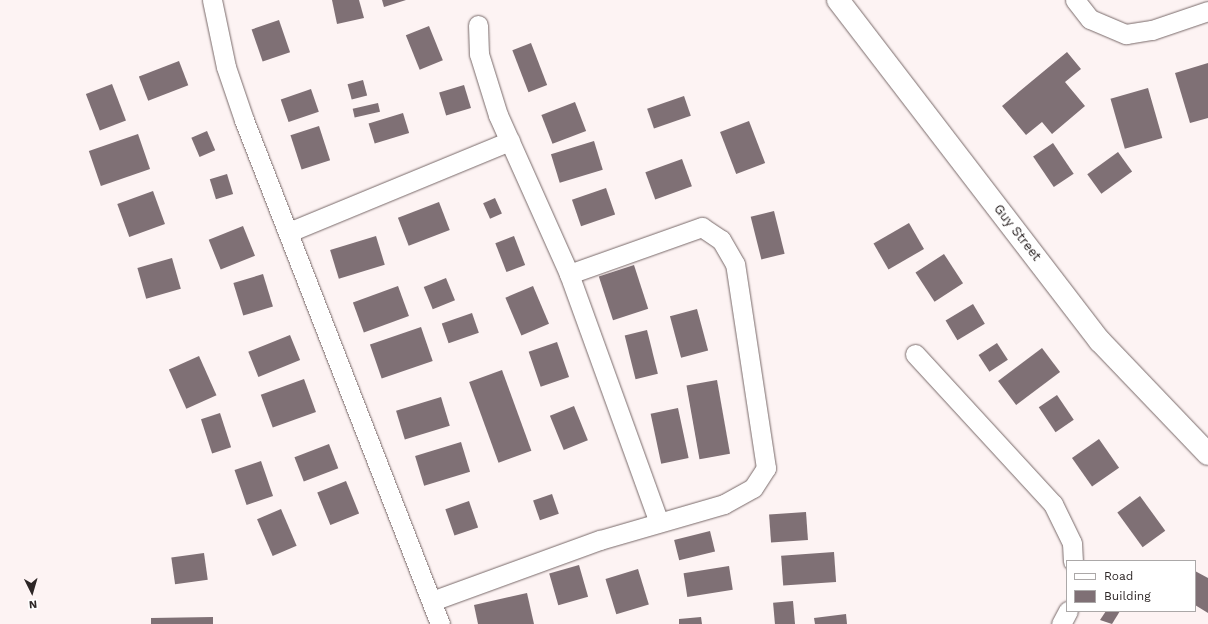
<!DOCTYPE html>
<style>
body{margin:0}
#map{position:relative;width:1208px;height:624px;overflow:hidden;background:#fdf3f3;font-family:"Work Sans",sans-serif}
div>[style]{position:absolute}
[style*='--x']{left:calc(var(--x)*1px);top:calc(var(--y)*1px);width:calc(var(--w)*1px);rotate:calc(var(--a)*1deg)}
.building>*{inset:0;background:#7f7075;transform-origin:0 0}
.roads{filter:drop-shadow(0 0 1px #786969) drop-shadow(0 0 1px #786969)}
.street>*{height:19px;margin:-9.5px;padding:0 9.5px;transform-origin:9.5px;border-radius:9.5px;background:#fff}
.secondary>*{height:22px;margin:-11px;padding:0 11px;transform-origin:11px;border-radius:11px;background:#fff}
span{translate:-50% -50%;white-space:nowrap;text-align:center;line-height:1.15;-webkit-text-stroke:4px #fff;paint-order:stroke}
.street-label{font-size:13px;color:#2d2626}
.legend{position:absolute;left:1066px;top:560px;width:130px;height:52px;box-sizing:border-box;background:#fff;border:1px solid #aba8a8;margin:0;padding:5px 7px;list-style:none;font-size:12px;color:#2d2626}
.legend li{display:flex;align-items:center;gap:8px;height:20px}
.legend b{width:20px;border:1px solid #aba8a8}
.north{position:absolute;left:12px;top:572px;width:40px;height:40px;-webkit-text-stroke:3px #fff;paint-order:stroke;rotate:175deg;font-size:11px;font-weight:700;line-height:16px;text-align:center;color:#2d2626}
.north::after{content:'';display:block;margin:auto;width:14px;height:18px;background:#2d2626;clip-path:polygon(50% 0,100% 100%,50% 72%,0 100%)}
</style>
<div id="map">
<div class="building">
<div style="clip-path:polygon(332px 0,359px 0,364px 18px,337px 24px)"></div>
<div style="clip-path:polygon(382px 0,406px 0,384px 7px)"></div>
<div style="left:279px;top:20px;width:34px;height:29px;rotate:71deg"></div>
<div style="left:429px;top:26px;width:37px;height:25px;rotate:68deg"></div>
<div style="left:531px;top:43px;width:45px;height:20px;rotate:69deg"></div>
<div style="clip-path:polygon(1067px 52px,1081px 69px,1065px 82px,1085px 106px,1052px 134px,1042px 122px,1026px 135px,1002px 106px)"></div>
<div style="left:179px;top:61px;width:26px;height:43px;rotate:69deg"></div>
<div style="clip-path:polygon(1208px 63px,1208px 118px,1190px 123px,1175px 73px)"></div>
<div style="left:363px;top:80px;width:16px;height:16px;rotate:75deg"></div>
<div style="left:112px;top:84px;width:39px;height:28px;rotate:69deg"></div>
<div style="left:464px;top:85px;width:24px;height:26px;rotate:73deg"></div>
<div style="left:1148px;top:88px;width:52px;height:39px;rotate:74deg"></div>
<div style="left:311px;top:89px;width:24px;height:32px;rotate:71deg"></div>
<div style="left:684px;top:96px;width:21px;height:39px;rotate:71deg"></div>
<div style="left:575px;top:102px;width:31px;height:36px;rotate:69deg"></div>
<div style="left:378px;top:103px;width:9px;height:26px;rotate:77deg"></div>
<div style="left:403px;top:113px;width:21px;height:36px;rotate:73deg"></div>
<div style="left:749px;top:121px;width:45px;height:31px;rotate:69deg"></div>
<div style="left:319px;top:126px;width:36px;height:30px;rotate:72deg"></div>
<div style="left:207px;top:131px;width:21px;height:17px;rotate:67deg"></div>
<div style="left:138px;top:134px;width:37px;height:52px;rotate:71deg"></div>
<div style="left:594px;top:141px;width:30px;height:45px;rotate:73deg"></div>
<div style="left:1053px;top:143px;width:37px;height:24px;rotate:56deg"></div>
<div style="left:1118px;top:152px;width:24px;height:38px;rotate:54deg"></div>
<div style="left:682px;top:159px;width:29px;height:39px;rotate:70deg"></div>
<div style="left:227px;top:174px;width:21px;height:18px;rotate:73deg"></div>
<div style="left:606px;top:188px;width:28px;height:36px;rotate:71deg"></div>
<div style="left:153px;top:191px;width:35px;height:38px;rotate:70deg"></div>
<div style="left:495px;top:198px;width:17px;height:13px;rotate:66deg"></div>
<div style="left:439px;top:202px;width:30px;height:44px;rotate:69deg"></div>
<div style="left:774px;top:211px;width:44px;height:24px;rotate:76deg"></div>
<div style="left:909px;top:223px;width:30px;height:41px;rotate:60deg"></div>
<div style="left:243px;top:226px;width:32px;height:37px;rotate:68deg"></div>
<div style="left:376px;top:236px;width:30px;height:48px;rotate:73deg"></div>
<div style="left:514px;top:236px;width:31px;height:20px;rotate:69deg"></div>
<div style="left:944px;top:254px;width:35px;height:34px;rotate:57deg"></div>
<div style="left:172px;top:258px;width:32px;height:36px;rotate:74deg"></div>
<div style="left:634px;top:265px;width:46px;height:37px;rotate:72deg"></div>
<div style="left:263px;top:274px;width:34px;height:31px;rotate:73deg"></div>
<div style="left:446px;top:278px;width:24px;height:24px;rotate:68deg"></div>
<div style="left:398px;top:286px;width:32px;height:48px;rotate:70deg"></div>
<div style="left:533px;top:286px;width:41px;height:30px;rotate:67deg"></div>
<div style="left:973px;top:304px;width:23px;height:32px;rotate:59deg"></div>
<div style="left:697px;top:309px;width:43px;height:28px;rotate:75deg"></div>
<div style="left:472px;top:313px;width:21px;height:32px;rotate:71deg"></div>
<div style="left:421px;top:327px;width:36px;height:54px;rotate:71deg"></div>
<div style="left:647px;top:330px;width:45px;height:23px;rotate:76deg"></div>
<div style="left:290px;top:335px;width:27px;height:45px;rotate:68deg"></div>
<div style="left:557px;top:342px;width:37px;height:30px;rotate:71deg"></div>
<div style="left:997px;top:343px;width:20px;height:22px;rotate:57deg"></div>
<div style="left:1042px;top:348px;width:30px;height:55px;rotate:53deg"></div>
<div style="left:199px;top:356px;width:43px;height:33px;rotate:66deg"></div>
<div style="left:502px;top:370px;width:86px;height:35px;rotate:70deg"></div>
<div style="left:304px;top:379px;width:35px;height:46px;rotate:70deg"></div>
<div style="left:717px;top:380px;width:75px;height:31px;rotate:80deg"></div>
<div style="left:1057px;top:395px;width:30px;height:22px;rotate:56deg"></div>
<div style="left:441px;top:397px;width:30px;height:47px;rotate:73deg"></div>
<div style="left:574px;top:406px;width:37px;height:26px;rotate:68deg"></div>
<div style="left:678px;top:408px;width:51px;height:28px;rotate:78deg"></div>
<div style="left:220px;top:413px;width:36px;height:20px;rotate:72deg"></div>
<div style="left:1099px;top:439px;width:35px;height:33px;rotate:55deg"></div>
<div style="left:461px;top:442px;width:31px;height:48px;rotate:73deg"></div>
<div style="left:329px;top:444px;width:26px;height:37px;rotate:69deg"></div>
<div style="left:261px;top:461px;width:37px;height:28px;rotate:71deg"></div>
<div style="left:346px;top:481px;width:35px;height:31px;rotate:68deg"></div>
<div style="left:552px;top:494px;width:21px;height:20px;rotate:71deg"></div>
<div style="left:1140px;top:496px;width:43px;height:28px;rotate:54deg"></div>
<div style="left:469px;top:501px;width:28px;height:25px;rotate:71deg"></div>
<div style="left:281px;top:509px;width:40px;height:26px;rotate:67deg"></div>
<div style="left:806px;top:512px;width:28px;height:37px;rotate:86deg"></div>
<div style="left:710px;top:531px;width:21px;height:37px;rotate:76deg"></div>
<div style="left:834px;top:552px;width:30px;height:53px;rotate:86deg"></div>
<div style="left:204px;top:553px;width:27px;height:33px;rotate:82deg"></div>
<div style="left:579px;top:565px;width:33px;height:31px;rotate:74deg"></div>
<div style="left:729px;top:566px;width:24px;height:46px;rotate:81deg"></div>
<div style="left:638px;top:569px;width:37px;height:34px;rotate:73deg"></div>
<div style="clip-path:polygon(1195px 571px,1208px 578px,1208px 613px,1195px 605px)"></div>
<div style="clip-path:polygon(527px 593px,534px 624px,478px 624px,474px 605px)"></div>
<div style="left:793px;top:601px;width:23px;height:20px;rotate:85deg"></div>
<div style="clip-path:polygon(1106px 611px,1120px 611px,1112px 624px,1100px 620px)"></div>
<div style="clip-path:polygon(846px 614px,847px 624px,815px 624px,814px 618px)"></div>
<div style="clip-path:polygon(213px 617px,213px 624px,151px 624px,151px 618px)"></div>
<div style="clip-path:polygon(701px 617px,702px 624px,679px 624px,679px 619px)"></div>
</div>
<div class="roads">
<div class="street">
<div style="--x:212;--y:0;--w:68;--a:78.2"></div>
<div style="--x:226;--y:67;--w:56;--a:71.2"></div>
<div style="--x:244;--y:120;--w:541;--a:68.75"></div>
<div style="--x:1075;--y:0;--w:24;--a:52"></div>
<div style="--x:1090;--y:19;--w:39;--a:23"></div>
<div style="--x:1126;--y:34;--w:26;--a:-9"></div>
<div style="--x:1152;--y:30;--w:59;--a:-18.7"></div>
<div style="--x:478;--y:25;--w:29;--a:88"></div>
<div style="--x:479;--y:54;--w:64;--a:72.7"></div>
<div style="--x:498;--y:115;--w:174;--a:65.9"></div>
<div style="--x:569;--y:274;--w:264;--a:70.1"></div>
<div style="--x:289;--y:232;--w:239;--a:-22.4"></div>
<div style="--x:915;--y:354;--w:204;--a:47.4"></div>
<div style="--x:1053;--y:504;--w:43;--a:64"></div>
<div style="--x:1072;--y:543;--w:18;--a:87"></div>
<div style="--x:432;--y:601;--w:179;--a:-20"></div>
<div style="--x:600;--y:540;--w:129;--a:-16.2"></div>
<div style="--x:724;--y:504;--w:33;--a:-29"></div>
<div style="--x:753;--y:488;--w:24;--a:-57"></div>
<div style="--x:766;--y:468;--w:206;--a:-98.6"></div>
<div style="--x:735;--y:264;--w:28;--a:-120"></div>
<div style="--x:721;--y:240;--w:23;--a:-146"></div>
<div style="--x:702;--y:227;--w:141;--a:160.5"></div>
<div style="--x:1061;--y:624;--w:15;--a:-62"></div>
</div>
<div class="secondary">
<div style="--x:838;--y:0;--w:430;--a:52.5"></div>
<div style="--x:1100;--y:341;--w:156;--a:46.3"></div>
</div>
</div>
<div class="street-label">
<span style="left:1017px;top:233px;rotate:52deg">Guy Street</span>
</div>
<ul class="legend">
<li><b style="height:5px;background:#fff"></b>Road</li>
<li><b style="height:11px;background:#7f7075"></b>Building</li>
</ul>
<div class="north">N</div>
</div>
